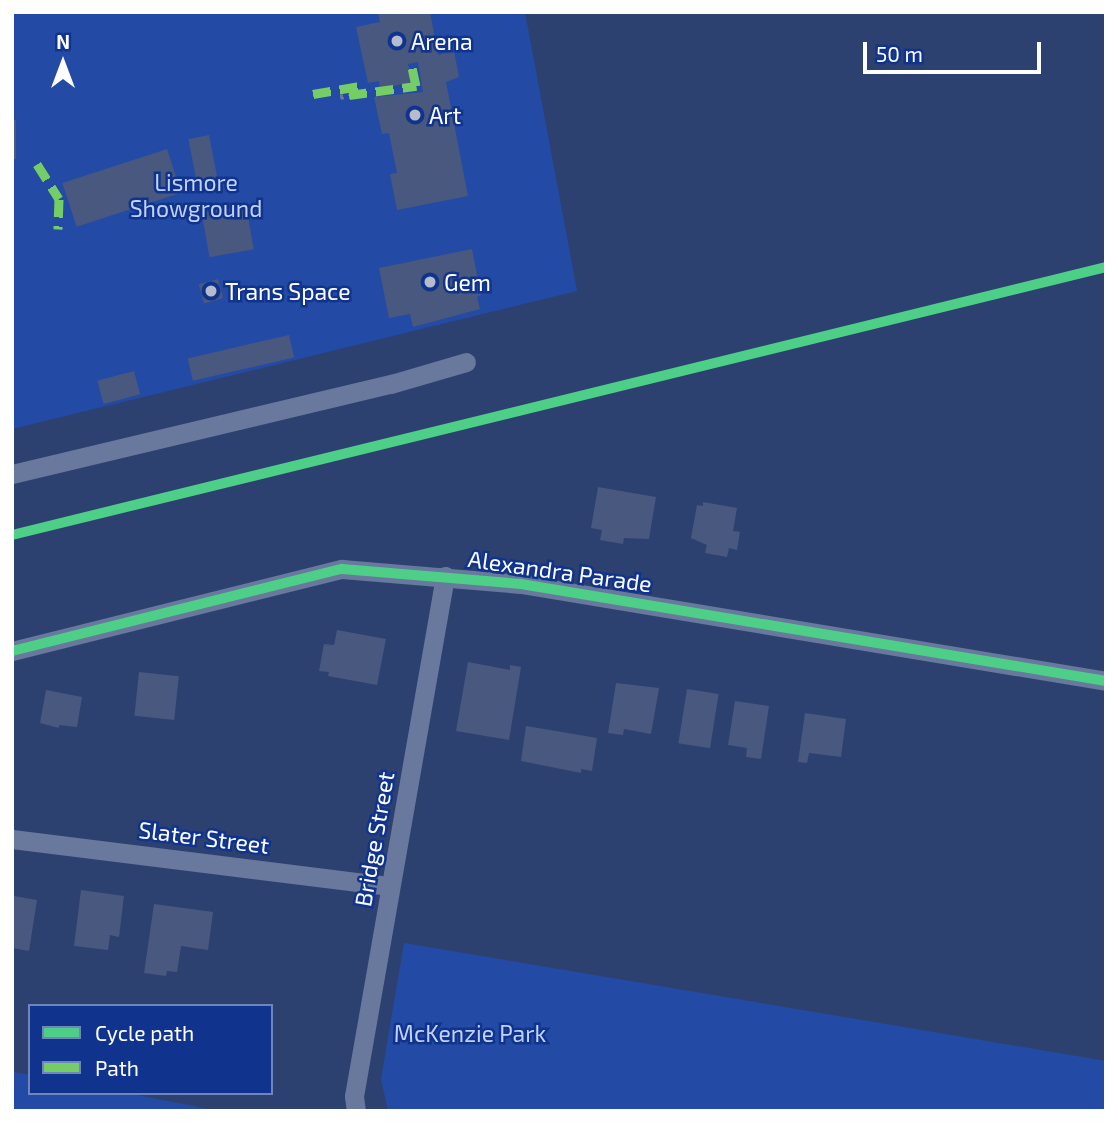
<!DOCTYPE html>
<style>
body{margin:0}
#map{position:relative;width:1118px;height:1123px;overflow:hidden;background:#2d4171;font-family:"Exo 2",sans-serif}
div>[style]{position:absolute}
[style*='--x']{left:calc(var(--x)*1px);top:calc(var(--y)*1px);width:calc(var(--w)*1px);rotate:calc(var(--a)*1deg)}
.green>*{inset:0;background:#234ba5}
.building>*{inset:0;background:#48587f;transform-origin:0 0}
.path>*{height:4.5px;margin-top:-2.25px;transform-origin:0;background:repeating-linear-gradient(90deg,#69789d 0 3.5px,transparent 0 8.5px)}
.street>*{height:19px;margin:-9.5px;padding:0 9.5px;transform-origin:9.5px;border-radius:9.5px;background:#69789d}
.quiet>*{height:9px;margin-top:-4.5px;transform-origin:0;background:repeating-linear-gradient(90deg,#74ce65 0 18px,transparent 0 27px)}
.cycleway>*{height:10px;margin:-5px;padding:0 5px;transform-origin:5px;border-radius:5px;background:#4dcf88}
.dots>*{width:19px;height:19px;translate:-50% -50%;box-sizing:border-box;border:4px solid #10348e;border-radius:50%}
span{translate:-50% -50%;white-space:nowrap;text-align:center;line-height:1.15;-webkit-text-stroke:5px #10348e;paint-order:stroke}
.poi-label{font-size:23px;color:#fff}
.left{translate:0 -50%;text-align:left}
.park-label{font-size:23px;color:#c0d2fd}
.street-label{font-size:23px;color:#fff}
.frame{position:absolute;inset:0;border:14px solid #fff;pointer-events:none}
.legend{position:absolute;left:28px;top:1004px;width:245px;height:91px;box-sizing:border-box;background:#10348e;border:2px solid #7085bb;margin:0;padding:9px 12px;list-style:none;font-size:21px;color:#fff}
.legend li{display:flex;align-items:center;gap:14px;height:35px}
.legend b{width:35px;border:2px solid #7085bb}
.north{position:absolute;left:28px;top:28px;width:70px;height:70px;-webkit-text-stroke:5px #10348e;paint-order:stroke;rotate:0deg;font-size:19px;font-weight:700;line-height:28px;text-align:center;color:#fff}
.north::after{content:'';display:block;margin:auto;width:24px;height:32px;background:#fff;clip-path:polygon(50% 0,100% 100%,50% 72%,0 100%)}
.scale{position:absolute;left:863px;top:42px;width:178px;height:32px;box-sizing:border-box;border:4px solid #fff;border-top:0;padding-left:9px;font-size:21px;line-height:24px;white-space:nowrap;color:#fff;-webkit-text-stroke:5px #10348e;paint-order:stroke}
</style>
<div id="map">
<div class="green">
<div style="clip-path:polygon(12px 12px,525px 12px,577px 291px,12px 429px)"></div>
<div style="clip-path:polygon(404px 943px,1106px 1061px,1106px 1111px,388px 1111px,381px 1079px)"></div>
<div style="clip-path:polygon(12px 1072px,30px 1075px,30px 1093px,126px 1093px,219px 1111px,12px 1111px)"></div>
</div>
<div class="building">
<div style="clip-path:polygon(378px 12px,430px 12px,438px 55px,454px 51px,459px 77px,446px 82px,468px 196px,397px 210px,390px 174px,397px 173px,389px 133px,382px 134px,374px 97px,423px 92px,418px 62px,408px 64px,412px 82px,380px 89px,379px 81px,368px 83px,356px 27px,380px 22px)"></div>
<div style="left:12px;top:120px;width:4px;height:39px"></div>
<div style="left:209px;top:135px;width:44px;height:21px;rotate:79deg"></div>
<div style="left:167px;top:149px;width:46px;height:110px;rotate:72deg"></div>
<div style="left:246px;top:205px;width:45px;height:45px;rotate:80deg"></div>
<div style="clip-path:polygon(472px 249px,481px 295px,477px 297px,480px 309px,413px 327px,410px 314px,389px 318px,379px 268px)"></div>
<div style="left:218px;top:279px;width:20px;height:20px;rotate:75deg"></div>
<div style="left:289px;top:335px;width:23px;height:104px;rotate:77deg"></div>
<div style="left:134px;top:371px;width:24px;height:38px;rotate:75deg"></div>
<div style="clip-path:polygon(598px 487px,656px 497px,649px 539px,624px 538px,623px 544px,600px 540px,602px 530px,591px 528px)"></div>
<div style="clip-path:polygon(703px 502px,737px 508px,733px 531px,740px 532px,737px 550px,729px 548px,727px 557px,705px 553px,707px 545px,691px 538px,697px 505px,703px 506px)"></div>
<div style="clip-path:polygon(337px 630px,386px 639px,377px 685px,328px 676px,329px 672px,319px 671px,324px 644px,334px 645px)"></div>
<div style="clip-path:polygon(468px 662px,510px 670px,510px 665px,521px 667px,509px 740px,456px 731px)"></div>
<div style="left:139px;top:672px;width:40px;height:44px;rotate:6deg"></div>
<div style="clip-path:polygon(616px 683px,659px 688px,651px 734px,624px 729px,623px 735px,608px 733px)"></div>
<div style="left:687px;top:689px;width:32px;height:55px;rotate:9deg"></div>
<div style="clip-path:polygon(46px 690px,82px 697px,77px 727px,59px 725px,59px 728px,40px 723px)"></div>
<div style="clip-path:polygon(735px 701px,769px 706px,761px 759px,746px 757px,747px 748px,728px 745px)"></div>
<div style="clip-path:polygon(805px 713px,846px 719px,841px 757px,809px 753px,807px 763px,798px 762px)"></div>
<div style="clip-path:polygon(526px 726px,597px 738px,592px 771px,581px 769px,581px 773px,521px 761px)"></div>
<div style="clip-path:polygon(81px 890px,124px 896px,119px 937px,110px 935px,108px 950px,74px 946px)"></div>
<div style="clip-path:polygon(14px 896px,37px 900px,29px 951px,12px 948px)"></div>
<div style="clip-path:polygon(154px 904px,213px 912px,208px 950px,181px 946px,177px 972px,167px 971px,166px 976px,144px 973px)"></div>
</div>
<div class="path">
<div style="--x:340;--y:97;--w:9;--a:-13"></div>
</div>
<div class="street">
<div style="--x:12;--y:474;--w:390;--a:-13.4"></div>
<div style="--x:391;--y:384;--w:78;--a:-16.3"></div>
<div style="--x:12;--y:651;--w:340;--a:-14"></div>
<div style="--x:342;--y:569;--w:180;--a:4.8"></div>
<div style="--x:521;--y:584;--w:593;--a:9.41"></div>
<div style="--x:12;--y:839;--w:381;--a:7.1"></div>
<div style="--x:356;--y:1111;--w:15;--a:-98"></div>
<div style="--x:354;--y:1096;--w:528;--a:-80.07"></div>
</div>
<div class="quiet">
<div style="--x:313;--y:94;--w:48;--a:-9.7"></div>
<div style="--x:349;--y:95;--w:68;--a:-7.7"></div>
<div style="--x:416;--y:86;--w:19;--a:-102"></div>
<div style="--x:37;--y:164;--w:41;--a:57.8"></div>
<div style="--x:59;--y:199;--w:30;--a:92"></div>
</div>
<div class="cycleway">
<div style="--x:12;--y:535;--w:1126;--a:-13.76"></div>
<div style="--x:12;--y:651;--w:340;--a:-14"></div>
<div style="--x:342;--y:569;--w:180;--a:4.8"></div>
<div style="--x:521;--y:584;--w:593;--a:9.41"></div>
</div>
<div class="dots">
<div style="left:397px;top:41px;background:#b6bccd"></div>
<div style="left:415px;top:115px;background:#b6bccd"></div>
<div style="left:430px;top:282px;background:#b6bccd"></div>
<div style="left:211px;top:291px;background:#b6bccd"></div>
</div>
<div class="poi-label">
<span class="left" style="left:411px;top:41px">Arena</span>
<span class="left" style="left:429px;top:115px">Art</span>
<span class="left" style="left:444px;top:282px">Gem</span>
<span class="left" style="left:225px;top:291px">Trans Space</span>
</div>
<div class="park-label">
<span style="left:196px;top:195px">Lismore<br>Showground</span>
<span style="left:470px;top:1033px">McKenzie Park</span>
</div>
<div class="street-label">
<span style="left:560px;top:571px;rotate:8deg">Alexandra Parade</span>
<span style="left:204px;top:837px;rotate:7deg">Slater Street</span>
<span style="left:374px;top:839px;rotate:-80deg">Bridge Street</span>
</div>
<div class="frame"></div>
<ul class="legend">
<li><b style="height:9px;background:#4dcf88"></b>Cycle path</li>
<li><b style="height:9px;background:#74ce65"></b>Path</li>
</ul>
<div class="north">N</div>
<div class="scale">50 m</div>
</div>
